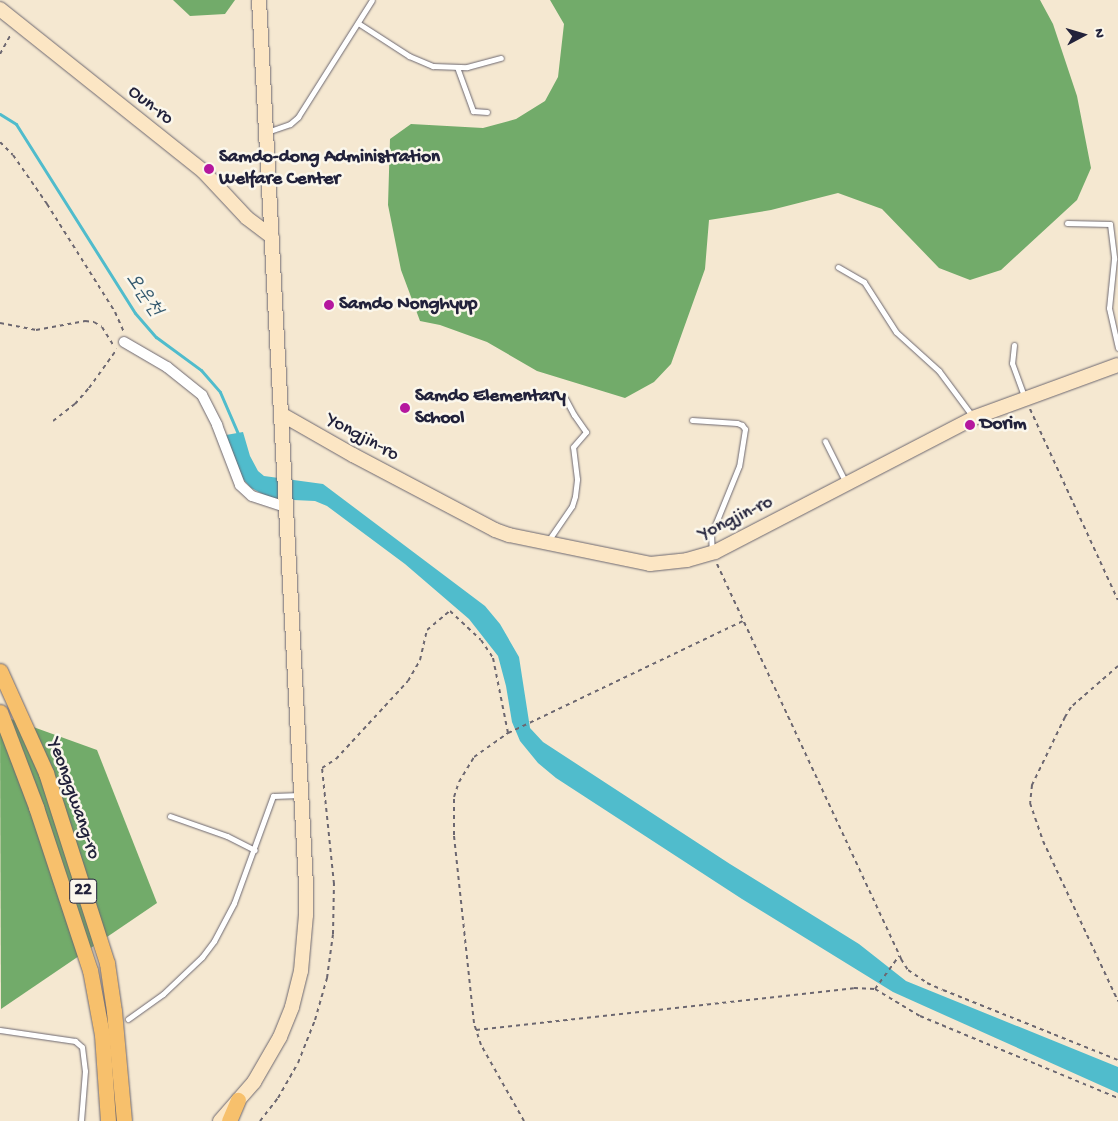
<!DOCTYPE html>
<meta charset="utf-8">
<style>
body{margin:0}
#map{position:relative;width:1118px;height:1121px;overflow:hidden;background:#f5e8d1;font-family:"Gochi Hand","Poor Story",sans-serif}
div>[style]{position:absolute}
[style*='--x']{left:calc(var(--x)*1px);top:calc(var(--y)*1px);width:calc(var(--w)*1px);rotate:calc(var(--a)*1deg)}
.forest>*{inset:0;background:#72ab6a}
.water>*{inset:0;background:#50bccc}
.stream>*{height:3px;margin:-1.5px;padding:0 1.5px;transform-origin:1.5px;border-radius:1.5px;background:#50bccc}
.path>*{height:2px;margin-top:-1px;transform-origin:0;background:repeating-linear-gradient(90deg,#6c6770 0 4px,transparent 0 8px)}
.roads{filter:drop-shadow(0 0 1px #6c6770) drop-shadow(0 0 1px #6c6770)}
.lane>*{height:5px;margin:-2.5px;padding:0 2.5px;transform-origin:2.5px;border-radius:2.5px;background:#fff}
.street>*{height:10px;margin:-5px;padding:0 5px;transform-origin:5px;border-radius:5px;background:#fff}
.secondary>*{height:14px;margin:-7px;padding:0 7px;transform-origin:7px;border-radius:7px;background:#fce6c4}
.primary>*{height:15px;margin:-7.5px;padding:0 7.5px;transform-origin:7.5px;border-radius:7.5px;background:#f7c06c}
.dots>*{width:14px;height:14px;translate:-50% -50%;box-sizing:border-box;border:2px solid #fbf7ec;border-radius:50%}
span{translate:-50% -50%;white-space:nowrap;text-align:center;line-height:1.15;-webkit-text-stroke:5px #fbf7ec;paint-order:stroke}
.shield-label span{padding:1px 4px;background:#fbf7ec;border:1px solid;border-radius:4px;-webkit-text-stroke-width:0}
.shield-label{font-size:18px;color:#22223b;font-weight:700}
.street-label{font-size:19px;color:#22223b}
.poi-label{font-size:19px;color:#22223b;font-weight:700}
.left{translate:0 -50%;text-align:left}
.water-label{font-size:20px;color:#32586e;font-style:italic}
.north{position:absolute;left:1058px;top:10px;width:50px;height:50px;-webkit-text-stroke:4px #fbf7ec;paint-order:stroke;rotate:84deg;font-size:14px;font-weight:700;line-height:20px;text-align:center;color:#22223b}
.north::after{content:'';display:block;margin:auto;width:18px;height:22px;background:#22223b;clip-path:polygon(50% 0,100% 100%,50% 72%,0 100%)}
</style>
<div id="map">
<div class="forest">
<div style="clip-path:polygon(173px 0,235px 0,225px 14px,190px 16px)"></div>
<div style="clip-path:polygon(550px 0,1040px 0,1053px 24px,1077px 96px,1091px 168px,1077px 200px,1001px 270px,970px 280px,939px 268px,882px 209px,838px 193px,771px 210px,709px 220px,705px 269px,671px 364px,654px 382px,625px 398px,537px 371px,487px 342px,440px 325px,420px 321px,401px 270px,388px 205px,390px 139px,411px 124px,483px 128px,516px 119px,545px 101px,558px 77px,564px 24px)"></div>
<div style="clip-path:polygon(0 715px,97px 750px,157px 903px,1px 1009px)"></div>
</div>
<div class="water">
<div style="clip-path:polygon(243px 432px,250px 456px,258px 471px,264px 476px,323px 484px,485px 606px,500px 624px,519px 657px,530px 728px,543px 742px,730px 864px,859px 944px,906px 981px,1118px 1067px,1118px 1093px,893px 992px,742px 899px,556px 778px,538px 763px,520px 741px,512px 722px,506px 686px,498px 656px,469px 619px,405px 564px,327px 506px,315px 501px,272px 499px,251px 488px,243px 479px,226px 435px)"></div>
</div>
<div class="stream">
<div style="--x:0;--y:114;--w:19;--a:32"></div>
<div style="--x:16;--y:124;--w:223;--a:57.8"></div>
<div style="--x:135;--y:313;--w:32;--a:49"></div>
<div style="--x:156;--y:337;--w:56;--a:36.3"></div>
<div style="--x:201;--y:370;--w:29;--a:49"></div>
<div style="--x:220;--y:392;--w:48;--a:66.6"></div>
</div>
<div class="path">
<div style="--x:0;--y:54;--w:23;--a:-61"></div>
<div style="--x:0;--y:142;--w:18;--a:45"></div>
<div style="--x:13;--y:155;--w:60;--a:55.2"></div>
<div style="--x:47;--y:204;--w:128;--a:57.8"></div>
<div style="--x:115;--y:312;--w:22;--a:66"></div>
<div style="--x:0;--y:323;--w:37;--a:11"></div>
<div style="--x:36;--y:330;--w:50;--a:-10.4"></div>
<div style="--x:85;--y:321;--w:9;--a:6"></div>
<div style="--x:94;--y:322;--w:9;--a:32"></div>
<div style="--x:102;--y:327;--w:22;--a:58"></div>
<div style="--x:1030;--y:409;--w:210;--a:65.3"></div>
<div style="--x:53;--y:421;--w:28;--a:-38"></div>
<div style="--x:75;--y:404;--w:21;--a:-49"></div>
<div style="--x:89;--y:388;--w:48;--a:-54.3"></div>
<div style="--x:717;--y:564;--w:436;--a:65"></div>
<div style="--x:901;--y:959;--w:13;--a:58"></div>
<div style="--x:908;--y:970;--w:23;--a:34"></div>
<div style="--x:927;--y:983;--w:17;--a:24"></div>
<div style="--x:943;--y:990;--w:188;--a:21.8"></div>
<div style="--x:1118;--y:666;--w:62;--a:138.9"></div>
<div style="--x:1071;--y:707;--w:12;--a:121"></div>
<div style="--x:1065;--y:717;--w:76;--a:115.9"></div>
<div style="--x:1032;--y:785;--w:18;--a:96"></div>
<div style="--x:1030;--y:803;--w:40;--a:71.1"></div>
<div style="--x:1043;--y:841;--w:177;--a:64.9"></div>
<div style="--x:875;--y:989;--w:52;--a:31"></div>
<div style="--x:920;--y:1016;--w:214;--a:22.5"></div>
<div style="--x:476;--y:1030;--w:380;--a:-6.3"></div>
<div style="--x:854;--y:988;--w:21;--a:3"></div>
<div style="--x:875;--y:989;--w:41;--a:-54"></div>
<div style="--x:260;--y:1121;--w:29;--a:-52"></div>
<div style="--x:278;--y:1098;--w:40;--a:-60.3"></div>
<div style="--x:298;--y:1063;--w:46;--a:-68.4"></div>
<div style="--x:315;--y:1020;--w:44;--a:-74.1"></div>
<div style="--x:327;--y:978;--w:44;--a:-82.2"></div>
<div style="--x:333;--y:934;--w:50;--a:-88.9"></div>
<div style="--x:334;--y:884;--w:117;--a:-95.9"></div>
<div style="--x:322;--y:768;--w:17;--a:-33"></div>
<div style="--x:336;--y:759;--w:106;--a:-47.3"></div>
<div style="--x:408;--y:681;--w:24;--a:-60"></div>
<div style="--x:420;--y:660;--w:31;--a:-77"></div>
<div style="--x:427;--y:630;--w:30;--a:-40"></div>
<div style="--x:450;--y:611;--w:42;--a:43.1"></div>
<div style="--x:481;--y:640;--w:22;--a:56"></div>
<div style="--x:493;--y:658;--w:76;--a:78.7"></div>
<div style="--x:524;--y:1121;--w:87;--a:-119.5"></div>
<div style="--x:481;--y:1045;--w:23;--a:-108"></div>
<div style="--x:474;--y:1023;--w:189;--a:-96.1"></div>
<div style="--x:454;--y:835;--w:38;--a:-90"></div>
<div style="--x:454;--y:797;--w:16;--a:-72"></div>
<div style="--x:459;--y:782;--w:29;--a:-59"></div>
<div style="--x:474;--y:757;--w:42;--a:-35.2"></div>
<div style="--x:508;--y:733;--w:260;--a:-25.5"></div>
</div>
<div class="roads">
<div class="lane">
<div style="--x:358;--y:23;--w:61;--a:32.9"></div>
<div style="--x:409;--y:56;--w:26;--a:23"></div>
<div style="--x:433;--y:66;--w:34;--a:2"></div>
<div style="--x:467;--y:67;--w:35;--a:-15"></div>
<div style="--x:457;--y:67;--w:47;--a:70"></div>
<div style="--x:473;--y:111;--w:14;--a:4"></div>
<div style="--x:267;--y:132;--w:24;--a:-19"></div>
<div style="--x:290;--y:124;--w:11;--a:-41"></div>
<div style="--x:298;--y:117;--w:138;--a:-57.7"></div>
<div style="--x:1067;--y:223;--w:43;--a:1.3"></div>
<div style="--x:1110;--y:224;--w:35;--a:83"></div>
<div style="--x:1114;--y:259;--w:49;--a:95.8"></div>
<div style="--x:1109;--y:308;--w:41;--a:77.3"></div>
<div style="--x:838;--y:267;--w:30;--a:30"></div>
<div style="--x:864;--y:282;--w:59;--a:57.4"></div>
<div style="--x:896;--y:332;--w:58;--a:42.2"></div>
<div style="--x:939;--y:371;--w:57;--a:53.5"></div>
<div style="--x:1014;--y:345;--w:18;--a:96"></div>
<div style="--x:1012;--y:363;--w:37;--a:70"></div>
<div style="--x:692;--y:420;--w:45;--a:3.8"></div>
<div style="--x:737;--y:423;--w:5;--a:22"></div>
<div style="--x:742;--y:425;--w:5;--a:53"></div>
<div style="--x:745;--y:429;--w:37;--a:99"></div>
<div style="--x:739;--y:466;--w:74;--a:112.1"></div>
<div style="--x:711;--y:535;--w:17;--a:87"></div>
<div style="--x:825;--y:441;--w:47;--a:63.4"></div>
<div style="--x:548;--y:541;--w:42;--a:-55.6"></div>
<div style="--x:572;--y:506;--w:10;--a:-73"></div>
<div style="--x:575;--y:496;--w:17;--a:-83"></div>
<div style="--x:577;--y:479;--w:32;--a:-97"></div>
<div style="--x:573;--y:447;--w:20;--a:-49"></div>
<div style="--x:586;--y:432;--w:21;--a:-125"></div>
<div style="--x:574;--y:415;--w:19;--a:-118"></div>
<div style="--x:170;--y:816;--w:60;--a:19.3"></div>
<div style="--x:227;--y:836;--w:31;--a:27"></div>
<div style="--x:128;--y:1019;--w:43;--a:-35.5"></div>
<div style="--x:163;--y:994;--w:54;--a:-43.5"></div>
<div style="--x:202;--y:957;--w:20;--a:-53"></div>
<div style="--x:214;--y:941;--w:43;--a:-62.2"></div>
<div style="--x:234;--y:903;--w:114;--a:-70"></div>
<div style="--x:273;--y:796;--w:27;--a:-2"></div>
<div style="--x:0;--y:1030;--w:76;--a:8.3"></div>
<div style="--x:75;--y:1041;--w:9;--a:41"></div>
<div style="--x:82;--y:1047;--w:24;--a:83"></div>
<div style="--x:85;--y:1071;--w:50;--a:94.6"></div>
</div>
<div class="street">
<div style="--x:124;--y:342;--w:50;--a:30.2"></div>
<div style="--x:167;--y:367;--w:45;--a:38.7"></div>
<div style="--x:202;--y:395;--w:34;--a:63"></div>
<div style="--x:217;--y:425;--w:64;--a:69"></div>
<div style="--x:240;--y:485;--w:16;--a:43"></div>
<div style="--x:252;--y:496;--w:36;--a:18"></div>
</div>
<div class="secondary">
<div style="--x:0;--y:9;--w:260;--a:38.6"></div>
<div style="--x:203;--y:171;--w:64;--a:46.9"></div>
<div style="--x:247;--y:218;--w:31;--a:37"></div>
<div style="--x:281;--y:414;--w:83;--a:29.7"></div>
<div style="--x:353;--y:455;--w:161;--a:27.8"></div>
<div style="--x:495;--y:530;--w:15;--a:20"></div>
<div style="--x:509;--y:535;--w:144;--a:11.6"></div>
<div style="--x:650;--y:564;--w:37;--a:-6"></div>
<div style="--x:687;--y:560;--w:29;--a:-16"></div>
<div style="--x:715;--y:552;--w:291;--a:-27.4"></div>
<div style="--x:973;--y:418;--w:154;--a:-20.1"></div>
<div style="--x:220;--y:1121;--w:52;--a:-48.9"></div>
<div style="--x:254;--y:1082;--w:52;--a:-60"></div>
<div style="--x:280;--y:1037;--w:32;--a:-68"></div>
<div style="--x:292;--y:1007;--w:37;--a:-76"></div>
<div style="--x:301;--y:971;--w:56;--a:-84.9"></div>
<div style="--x:306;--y:915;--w:30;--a:-90"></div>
<div style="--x:306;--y:885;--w:886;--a:-93.04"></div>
</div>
<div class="primary">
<div style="--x:0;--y:671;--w:112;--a:65.7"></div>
<div style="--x:46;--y:773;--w:200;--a:72.2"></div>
<div style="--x:107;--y:963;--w:49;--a:81.7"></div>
<div style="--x:114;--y:1011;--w:110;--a:84.8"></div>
<div style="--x:0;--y:712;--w:102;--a:69.2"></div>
<div style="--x:36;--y:807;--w:172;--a:71.7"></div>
<div style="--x:90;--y:970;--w:66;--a:79.5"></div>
<div style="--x:102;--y:1035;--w:86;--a:86"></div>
<div style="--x:229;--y:1121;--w:23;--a:-67"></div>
</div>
</div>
<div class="dots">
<div style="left:209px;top:169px;background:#b5179e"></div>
<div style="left:329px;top:305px;background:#b5179e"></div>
<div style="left:405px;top:408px;background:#b5179e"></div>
<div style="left:970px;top:425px;background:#b5179e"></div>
</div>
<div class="shield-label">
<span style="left:83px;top:891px">22</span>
</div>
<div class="street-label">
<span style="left:150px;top:106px;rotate:38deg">Oun-ro</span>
<span style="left:362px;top:438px;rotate:29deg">Yongjin-ro</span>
<span style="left:736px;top:519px;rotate:-26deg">Yongjin-ro</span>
<span style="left:73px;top:799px;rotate:71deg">Yeonggwang-ro</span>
</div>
<div class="poi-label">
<span class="left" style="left:219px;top:169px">Samdo-dong Administration<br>Welfare Center</span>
<span class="left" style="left:339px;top:305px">Samdo Nonghyup</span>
<span class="left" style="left:415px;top:408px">Samdo Elementary<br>School</span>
<span class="left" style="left:980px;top:425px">Dorim</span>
</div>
<div class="water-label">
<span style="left:143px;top:295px;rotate:55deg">오운천</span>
</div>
<div class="north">N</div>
</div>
